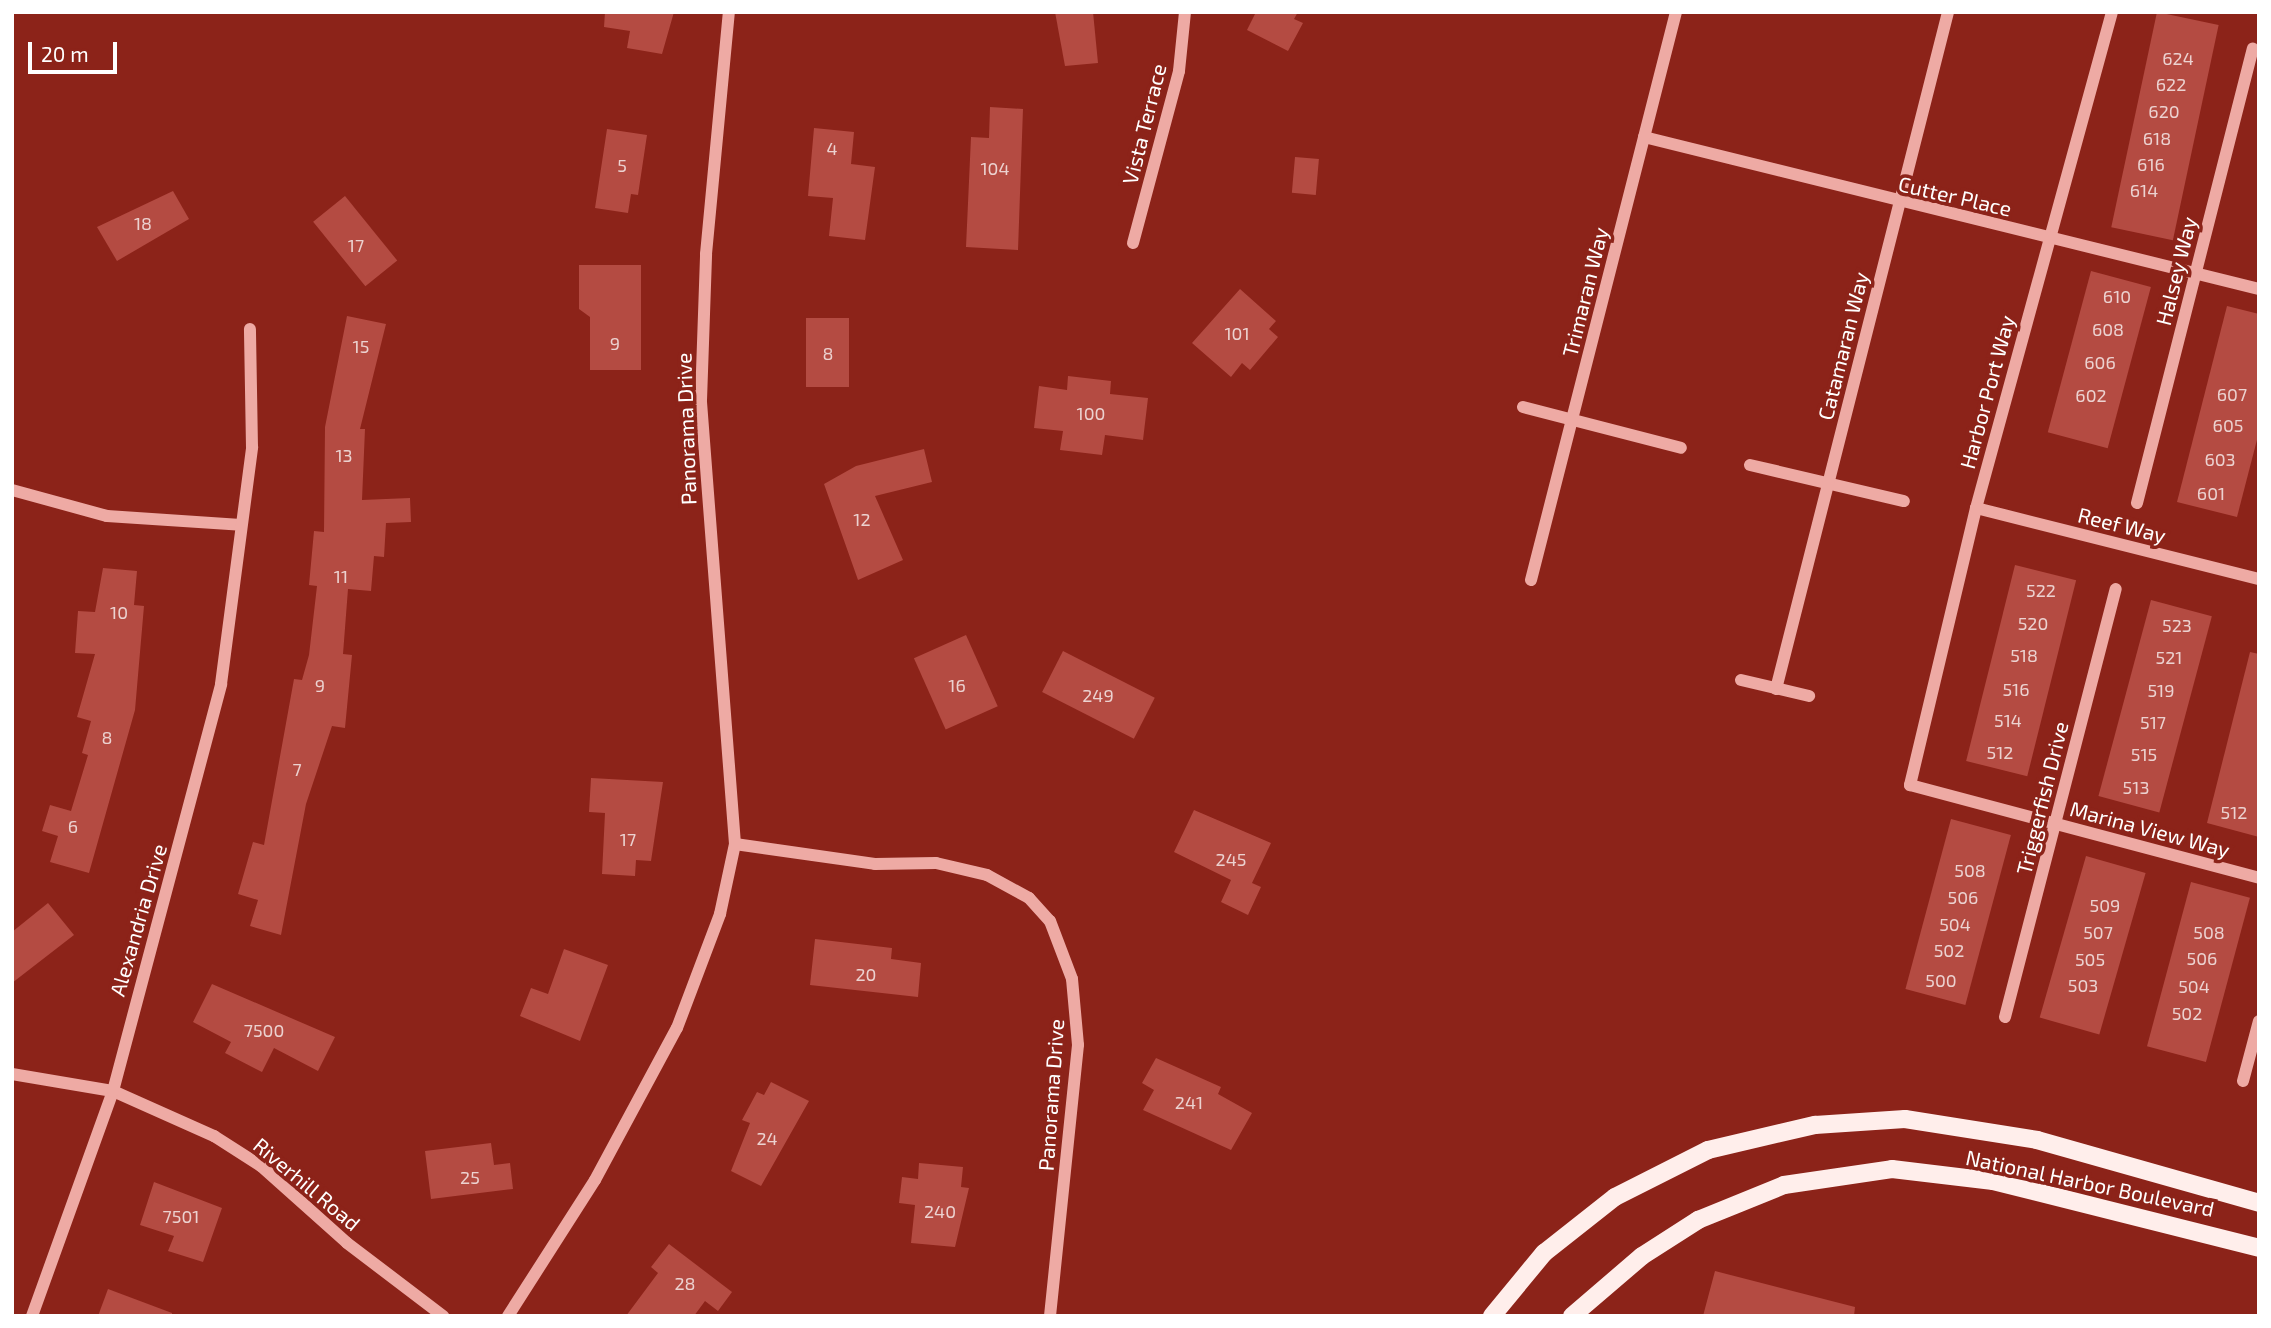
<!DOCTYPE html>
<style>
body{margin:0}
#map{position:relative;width:2271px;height:1328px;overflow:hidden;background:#8c2319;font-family:"Exo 2",sans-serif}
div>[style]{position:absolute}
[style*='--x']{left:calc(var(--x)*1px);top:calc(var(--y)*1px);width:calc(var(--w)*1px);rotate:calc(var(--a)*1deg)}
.building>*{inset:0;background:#b44b42;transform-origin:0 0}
.minor>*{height:12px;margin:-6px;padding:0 6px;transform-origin:6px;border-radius:6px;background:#eeaaa4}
.major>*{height:18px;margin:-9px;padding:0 9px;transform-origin:9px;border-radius:9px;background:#ffeeeb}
span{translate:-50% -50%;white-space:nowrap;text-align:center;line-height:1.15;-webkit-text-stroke:7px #8c2319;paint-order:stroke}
.number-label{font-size:18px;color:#ecd2d0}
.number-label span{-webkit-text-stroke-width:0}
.street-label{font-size:21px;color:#fff}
.frame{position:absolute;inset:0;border:14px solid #fff;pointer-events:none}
.scale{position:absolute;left:28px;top:42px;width:89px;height:32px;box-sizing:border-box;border:4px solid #fff;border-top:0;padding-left:9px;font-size:21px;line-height:24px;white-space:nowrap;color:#fff;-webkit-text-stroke:5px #8c2319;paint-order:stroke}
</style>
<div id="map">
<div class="building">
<div style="clip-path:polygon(605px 12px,674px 12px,662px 54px,627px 48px,630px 31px,604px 27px)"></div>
<div style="clip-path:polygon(1055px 12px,1093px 12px,1098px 63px,1065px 66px)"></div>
<div style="clip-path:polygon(1256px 12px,1298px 12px,1294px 19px,1303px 23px,1288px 51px,1247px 30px)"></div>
<div style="left:2157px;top:12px;width:63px;height:220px;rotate:12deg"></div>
<div style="clip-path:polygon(990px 107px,1023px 109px,1018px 250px,966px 247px,971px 137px,989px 138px)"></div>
<div style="clip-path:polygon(814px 128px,854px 132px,851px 164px,875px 167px,865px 240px,829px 236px,833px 198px,808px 196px)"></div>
<div style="clip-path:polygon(607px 129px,647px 135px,638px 195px,631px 194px,628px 213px,595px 208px)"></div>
<div style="left:1295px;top:157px;width:24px;height:36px;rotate:5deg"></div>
<div style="clip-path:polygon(173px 191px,189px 219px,117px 261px,97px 227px)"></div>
<div style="left:345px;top:196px;width:83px;height:41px;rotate:51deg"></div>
<div style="clip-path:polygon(579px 265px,641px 265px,641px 370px,590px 370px,590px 317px,579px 309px)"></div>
<div style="left:2091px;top:271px;width:62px;height:167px;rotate:15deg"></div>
<div style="clip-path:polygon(1240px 289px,1276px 321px,1269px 329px,1278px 337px,1250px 370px,1242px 363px,1231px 377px,1192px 343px)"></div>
<div style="clip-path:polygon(2227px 306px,2259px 314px,2259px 432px,2237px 517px,2177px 502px)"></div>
<div style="clip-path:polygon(347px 316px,386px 324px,360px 429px,365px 429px,362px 500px,410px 498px,411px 522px,386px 523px,384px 557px,374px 556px,371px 591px,348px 589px,343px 654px,352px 655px,345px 728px,332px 726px,306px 804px,281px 935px,250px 926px,258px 900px,238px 894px,253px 842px,264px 845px,294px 679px,302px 680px,309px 655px,317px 586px,309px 585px,314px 531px,324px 532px,325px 427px)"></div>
<div style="left:849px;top:318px;width:69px;height:43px;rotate:90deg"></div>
<div style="clip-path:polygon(1068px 376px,1111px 381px,1110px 394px,1148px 398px,1143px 440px,1105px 435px,1102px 455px,1060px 450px,1063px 431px,1034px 428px,1039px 386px,1067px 390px)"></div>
<div style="clip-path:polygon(924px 449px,932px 482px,875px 496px,903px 560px,858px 580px,824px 484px,856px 466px)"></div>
<div style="left:2015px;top:565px;width:63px;height:202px;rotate:14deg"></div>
<div style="clip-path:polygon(103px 568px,137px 571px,134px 605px,144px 606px,135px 710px,89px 873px,50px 862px,58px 836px,42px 831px,50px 805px,71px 811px,88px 755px,82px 753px,91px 721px,77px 717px,95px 654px,75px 653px,78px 611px,95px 612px)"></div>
<div style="left:2151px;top:600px;width:63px;height:203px;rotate:15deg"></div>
<div style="left:966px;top:635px;width:78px;height:57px;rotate:66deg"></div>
<div style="left:1063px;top:651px;width:103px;height:46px;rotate:27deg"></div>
<div style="clip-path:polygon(2250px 652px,2259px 654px,2259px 837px,2207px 823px)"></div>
<div style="clip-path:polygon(591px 778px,663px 782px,651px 861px,636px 860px,635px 876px,602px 874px,605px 813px,589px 812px)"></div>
<div style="clip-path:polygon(1194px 810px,1271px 843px,1252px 883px,1261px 887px,1248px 915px,1221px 902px,1231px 880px,1174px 852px)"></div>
<div style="left:1951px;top:819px;width:62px;height:176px;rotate:15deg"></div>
<div style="left:2086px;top:856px;width:62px;height:168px;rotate:16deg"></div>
<div style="left:2191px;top:882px;width:61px;height:170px;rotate:15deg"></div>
<div style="clip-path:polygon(48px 903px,74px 935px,12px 983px,12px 932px)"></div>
<div style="clip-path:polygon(815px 939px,892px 948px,891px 959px,921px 963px,918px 997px,810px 985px)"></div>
<div style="clip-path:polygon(564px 949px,608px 965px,580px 1041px,520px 1016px,531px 988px,548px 994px)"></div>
<div style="clip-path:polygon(212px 984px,335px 1037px,318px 1071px,274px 1048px,262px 1072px,225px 1053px,231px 1042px,193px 1022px)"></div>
<div style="clip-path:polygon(1156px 1058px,1221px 1087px,1218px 1094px,1252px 1113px,1231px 1150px,1143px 1110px,1154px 1090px,1142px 1083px)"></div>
<div style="clip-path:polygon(771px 1082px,809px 1101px,761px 1186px,731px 1171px,750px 1123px,742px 1120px,757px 1092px,764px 1095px)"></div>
<div style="clip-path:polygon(491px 1143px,494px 1165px,510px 1163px,513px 1189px,431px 1199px,425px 1151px)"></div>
<div style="clip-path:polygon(919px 1163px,963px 1167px,961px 1187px,969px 1188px,955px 1247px,911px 1243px,915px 1205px,899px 1203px,902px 1177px,918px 1179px)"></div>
<div style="clip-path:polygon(154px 1182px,222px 1208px,203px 1262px,168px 1251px,174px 1236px,140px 1225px)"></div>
<div style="clip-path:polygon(669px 1244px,732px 1292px,718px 1311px,705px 1301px,694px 1316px,626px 1316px,658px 1273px,651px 1267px)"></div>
<div style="clip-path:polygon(1715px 1271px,1855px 1307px,1854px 1316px,1703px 1316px)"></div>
<div style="clip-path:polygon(108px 1289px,172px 1313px,172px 1316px,98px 1316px)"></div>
</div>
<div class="minor">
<div style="--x:2112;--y:12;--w:514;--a:105.33"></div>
<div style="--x:1976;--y:508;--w:285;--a:103.4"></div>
<div style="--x:1910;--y:785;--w:361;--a:14.9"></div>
<div style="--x:1644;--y:137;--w:634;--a:13.88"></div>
<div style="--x:1133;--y:243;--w:178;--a:-75"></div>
<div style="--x:1179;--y:71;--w:59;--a:-84.2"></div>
<div style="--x:1523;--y:407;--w:163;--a:14.5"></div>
<div style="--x:1750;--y:465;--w:158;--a:13.2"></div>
<div style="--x:12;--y:490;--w:98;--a:15.3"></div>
<div style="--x:107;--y:516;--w:134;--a:3.8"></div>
<div style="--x:2137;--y:503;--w:469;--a:-75.7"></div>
<div style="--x:1976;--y:508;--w:292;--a:14.1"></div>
<div style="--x:1531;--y:580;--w:586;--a:-75.68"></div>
<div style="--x:1741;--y:680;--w:70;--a:13.2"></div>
<div style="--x:1776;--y:689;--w:699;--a:-75.74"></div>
<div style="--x:735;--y:844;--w:141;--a:8.1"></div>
<div style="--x:875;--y:864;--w:61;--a:-0.9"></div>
<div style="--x:936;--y:863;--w:52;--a:13.2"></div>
<div style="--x:987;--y:875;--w:48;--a:28.7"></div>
<div style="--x:1029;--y:898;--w:31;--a:48"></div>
<div style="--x:1050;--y:921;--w:62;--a:69.2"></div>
<div style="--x:1072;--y:979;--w:66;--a:84.8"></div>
<div style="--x:1078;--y:1045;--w:272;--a:95.9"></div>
<div style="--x:2005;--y:1017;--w:442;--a:-75.5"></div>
<div style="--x:12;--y:1074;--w:102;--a:9.6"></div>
<div style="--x:113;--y:1091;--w:111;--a:24"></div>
<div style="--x:214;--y:1136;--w:56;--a:32.6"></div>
<div style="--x:261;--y:1166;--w:115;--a:41.8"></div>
<div style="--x:347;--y:1243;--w:121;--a:37.2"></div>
<div style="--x:2243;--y:1081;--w:62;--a:-75.1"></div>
<div style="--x:32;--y:1316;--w:239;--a:-70.2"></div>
<div style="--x:113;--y:1091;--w:421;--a:-75.1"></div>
<div style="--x:221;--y:684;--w:239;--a:-82.5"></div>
<div style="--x:252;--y:447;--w:118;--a:-91"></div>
<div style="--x:508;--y:1316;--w:161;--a:-57.4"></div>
<div style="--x:595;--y:1180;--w:173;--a:-61.7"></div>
<div style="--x:677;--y:1028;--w:122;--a:-69.3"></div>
<div style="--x:720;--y:914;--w:72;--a:-77.9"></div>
<div style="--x:735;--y:844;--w:445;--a:-94.4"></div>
<div style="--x:701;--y:400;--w:146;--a:-88"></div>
<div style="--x:706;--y:254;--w:243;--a:-84.6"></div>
</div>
<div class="major">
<div style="--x:1492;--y:1316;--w:82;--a:-50.5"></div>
<div style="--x:1544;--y:1253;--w:90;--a:-38.3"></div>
<div style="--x:1615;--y:1197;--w:104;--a:-26.8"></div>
<div style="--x:1708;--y:1150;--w:110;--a:-13.2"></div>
<div style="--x:1815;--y:1125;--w:90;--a:-3.8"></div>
<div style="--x:1905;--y:1119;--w:134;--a:9"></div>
<div style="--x:2037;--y:1140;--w:231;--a:15.8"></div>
<div style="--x:1572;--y:1316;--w:92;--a:-40.6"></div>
<div style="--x:1642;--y:1256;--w:67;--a:-32.7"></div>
<div style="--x:1698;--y:1220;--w:93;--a:-22.1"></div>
<div style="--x:1784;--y:1185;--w:109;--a:-8.4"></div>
<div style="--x:1892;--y:1169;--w:102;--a:6.8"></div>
<div style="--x:1993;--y:1181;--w:274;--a:14.1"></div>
</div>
<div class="number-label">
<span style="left:2178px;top:58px">624</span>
<span style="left:2171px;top:84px">622</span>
<span style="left:2164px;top:111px">620</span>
<span style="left:2157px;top:138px">618</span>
<span style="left:832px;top:148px">4</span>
<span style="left:2151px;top:164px">616</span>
<span style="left:622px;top:165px">5</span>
<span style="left:995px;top:168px">104</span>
<span style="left:2144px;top:190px">614</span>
<span style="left:143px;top:223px">18</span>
<span style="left:356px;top:245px">17</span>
<span style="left:2117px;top:296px">610</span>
<span style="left:2108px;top:329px">608</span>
<span style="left:1237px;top:333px">101</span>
<span style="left:615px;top:343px">9</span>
<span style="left:361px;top:346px">15</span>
<span style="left:828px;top:353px">8</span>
<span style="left:2100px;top:362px">606</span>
<span style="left:2232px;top:394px">607</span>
<span style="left:2091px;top:395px">602</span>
<span style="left:1091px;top:413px">100</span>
<span style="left:2228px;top:425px">605</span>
<span style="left:344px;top:455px">13</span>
<span style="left:2220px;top:459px">603</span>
<span style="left:2211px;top:493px">601</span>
<span style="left:862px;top:519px">12</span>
<span style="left:341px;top:576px">11</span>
<span style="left:2041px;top:590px">522</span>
<span style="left:119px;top:612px">10</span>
<span style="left:2033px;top:623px">520</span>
<span style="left:2177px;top:625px">523</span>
<span style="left:2024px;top:655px">518</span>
<span style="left:2169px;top:657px">521</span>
<span style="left:320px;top:685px">9</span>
<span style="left:957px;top:685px">16</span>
<span style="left:2016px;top:689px">516</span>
<span style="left:2161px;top:690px">519</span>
<span style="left:1098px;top:695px">249</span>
<span style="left:2008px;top:720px">514</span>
<span style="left:2153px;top:722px">517</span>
<span style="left:107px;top:737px">8</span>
<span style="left:2000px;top:752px">512</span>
<span style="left:2144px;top:754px">515</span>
<span style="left:297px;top:769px">7</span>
<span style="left:2136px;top:787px">513</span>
<span style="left:2234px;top:812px">512</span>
<span style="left:73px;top:826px">6</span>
<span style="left:628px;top:839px">17</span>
<span style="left:1231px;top:859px">245</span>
<span style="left:1970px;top:870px">508</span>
<span style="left:1963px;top:897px">506</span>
<span style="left:2105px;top:905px">509</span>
<span style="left:1955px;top:924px">504</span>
<span style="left:2098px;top:932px">507</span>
<span style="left:2209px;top:932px">508</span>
<span style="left:1949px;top:950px">502</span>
<span style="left:2202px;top:958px">506</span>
<span style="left:2090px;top:959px">505</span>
<span style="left:866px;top:974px">20</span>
<span style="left:1941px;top:980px">500</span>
<span style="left:2083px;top:985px">503</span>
<span style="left:2194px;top:986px">504</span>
<span style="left:2187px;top:1013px">502</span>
<span style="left:264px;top:1030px">7500</span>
<span style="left:1189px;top:1102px">241</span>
<span style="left:767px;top:1138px">24</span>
<span style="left:470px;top:1177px">25</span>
<span style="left:940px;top:1211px">240</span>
<span style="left:181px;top:1216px">7501</span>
<span style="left:685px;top:1283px">28</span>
</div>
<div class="street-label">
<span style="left:1144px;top:124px;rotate:-76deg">Vista Terrace</span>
<span style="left:1955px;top:196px;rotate:13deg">Cutter Place</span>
<span style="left:2176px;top:271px;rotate:-76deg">Halsey Way</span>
<span style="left:1585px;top:292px;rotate:-76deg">Trimaran Way</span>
<span style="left:1843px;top:346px;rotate:-76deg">Catamaran Way</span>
<span style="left:1987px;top:392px;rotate:-75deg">Harbor Port Way</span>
<span style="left:686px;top:429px;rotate:-92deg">Panorama Drive</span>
<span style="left:2122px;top:525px;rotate:14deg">Reef Way</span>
<span style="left:2042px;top:798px;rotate:-76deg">Triggerfish Drive</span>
<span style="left:2150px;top:829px;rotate:15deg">Marina View Way</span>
<span style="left:138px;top:920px;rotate:-74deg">Alexandria Drive</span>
<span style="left:1051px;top:1095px;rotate:-86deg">Panorama Drive</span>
<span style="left:2090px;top:1183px;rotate:12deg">National Harbor Boulevard</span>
<span style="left:307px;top:1184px;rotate:40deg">Riverhill Road</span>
</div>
<div class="frame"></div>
<div class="scale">20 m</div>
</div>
